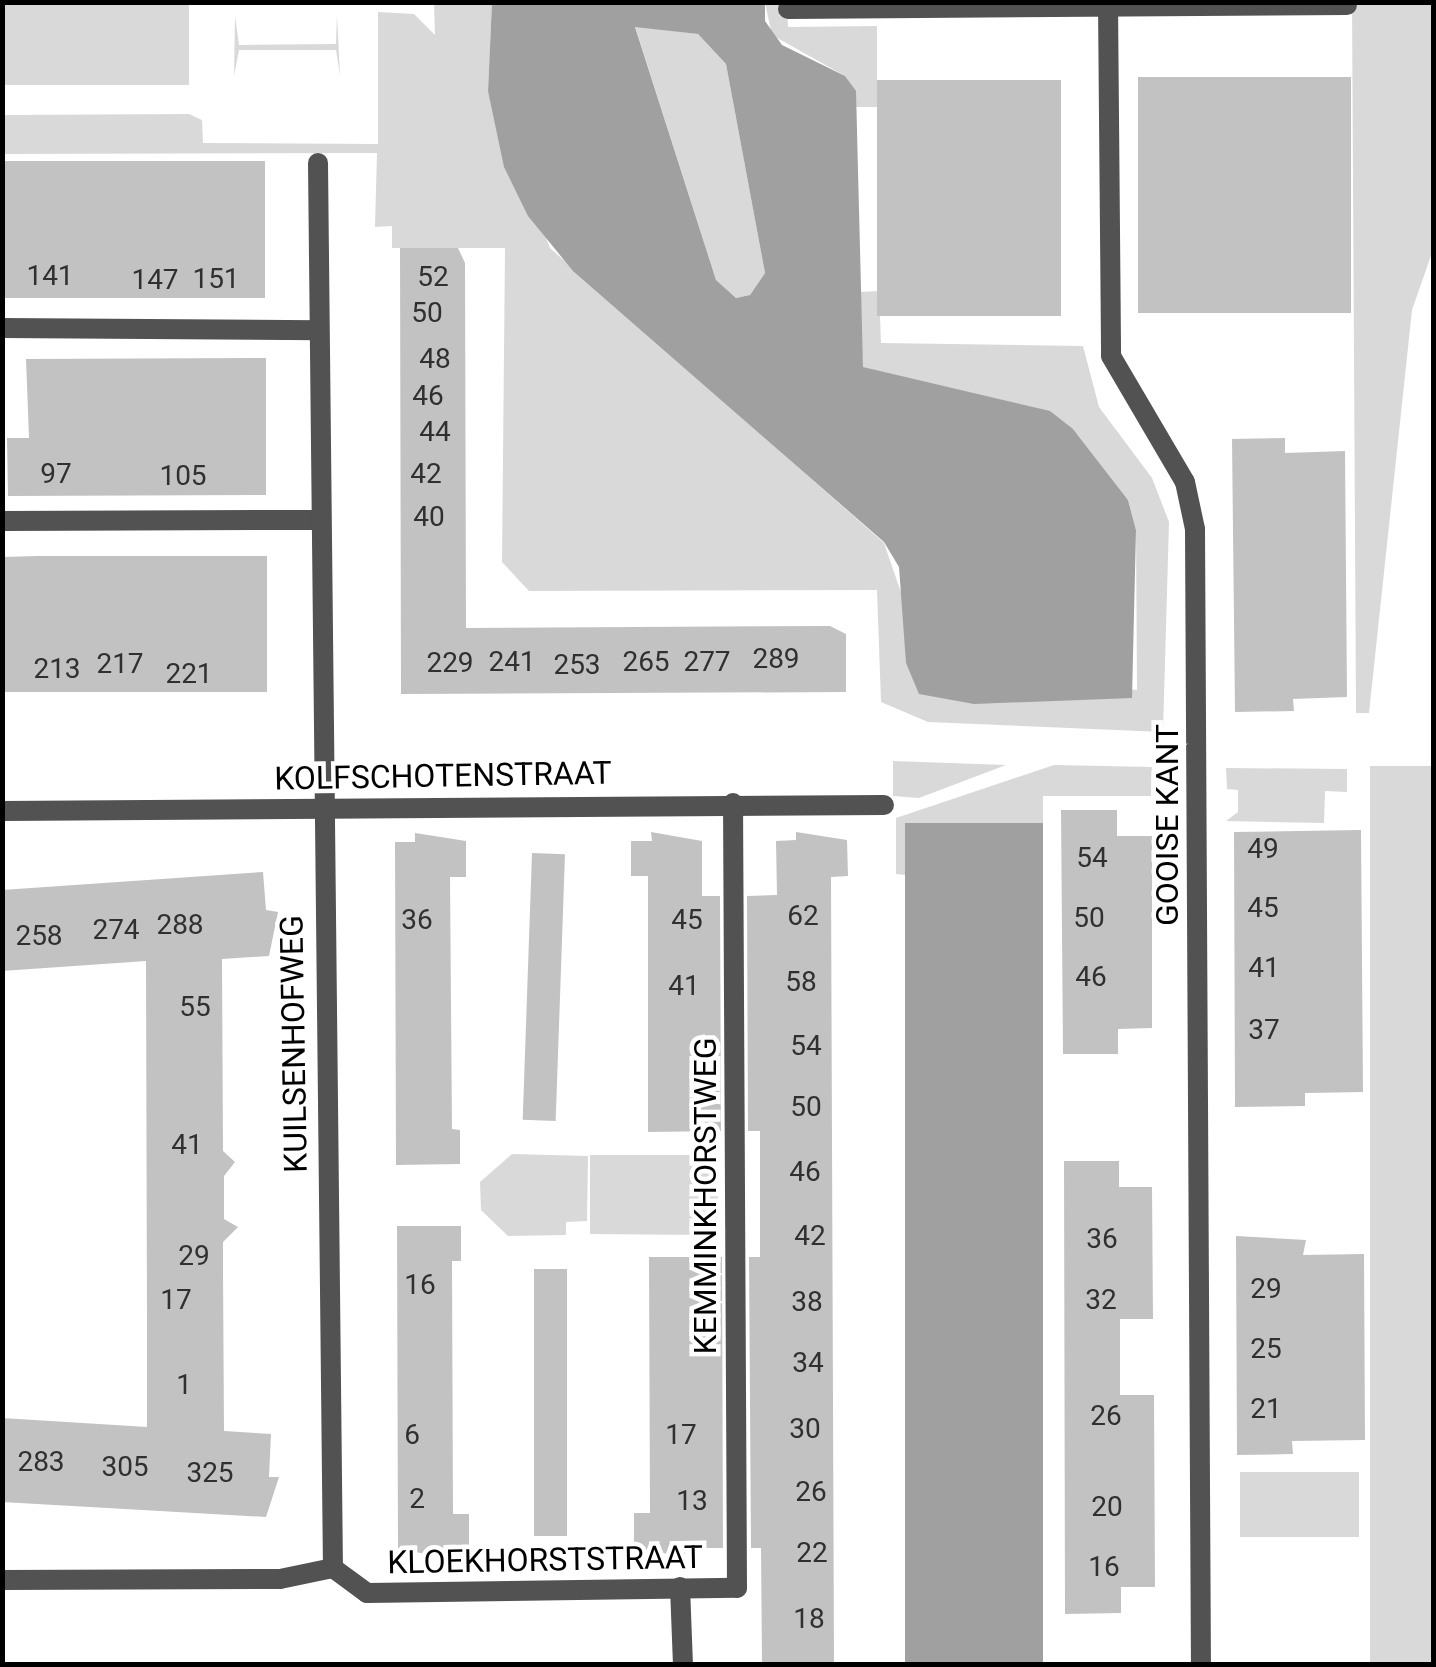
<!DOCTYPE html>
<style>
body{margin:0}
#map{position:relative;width:1436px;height:1667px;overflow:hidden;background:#fff;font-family:Roboto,sans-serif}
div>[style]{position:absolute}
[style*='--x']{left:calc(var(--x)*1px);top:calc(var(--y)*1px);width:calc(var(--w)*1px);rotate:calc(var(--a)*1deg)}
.green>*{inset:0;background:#d9d9d9;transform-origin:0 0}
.water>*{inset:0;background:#a0a0a0;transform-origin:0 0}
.building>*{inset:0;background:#c2c2c2;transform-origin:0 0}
.pedestrian>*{height:20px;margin:-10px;padding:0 10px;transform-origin:10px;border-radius:10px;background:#525252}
.minor>*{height:20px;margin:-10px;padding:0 10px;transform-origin:10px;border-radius:10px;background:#525252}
span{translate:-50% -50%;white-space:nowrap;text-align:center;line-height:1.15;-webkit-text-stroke:9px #fff;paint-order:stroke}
.number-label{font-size:28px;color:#303030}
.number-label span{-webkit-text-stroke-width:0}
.street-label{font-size:32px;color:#000}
.frame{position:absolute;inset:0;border:5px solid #000;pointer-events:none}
</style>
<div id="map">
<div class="green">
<div style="clip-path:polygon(787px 2px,788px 27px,877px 26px,877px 107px,856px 107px,845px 76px,772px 35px,765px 3px)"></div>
<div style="left:2px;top:3px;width:187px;height:82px"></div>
<div style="clip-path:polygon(434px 3px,492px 3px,488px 91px,550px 248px,884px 543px,905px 604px,906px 663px,1137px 690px,1136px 530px,1128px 500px,1073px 429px,863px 367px,858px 292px,879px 291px,881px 343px,1083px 346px,1099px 407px,1152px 478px,1169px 522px,1163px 732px,928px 722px,881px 702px,877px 590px,529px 591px,502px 562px,505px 248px,392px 248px,392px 226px,375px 227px,377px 153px,3px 154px,2px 115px,189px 114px,202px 120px,203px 143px,378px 144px,378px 12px,414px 14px,435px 35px)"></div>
<div style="clip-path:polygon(1352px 3px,1433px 3px,1433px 250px,1412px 310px,1369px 713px,1356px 713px)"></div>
<div style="clip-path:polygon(337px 14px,340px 76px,336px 50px,239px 50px,234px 76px,235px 16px,239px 45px,336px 44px)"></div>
<div style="clip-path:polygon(635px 26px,698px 34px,726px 64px,765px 273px,750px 295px,736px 298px,716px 280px)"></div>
<div style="clip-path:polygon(893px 761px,1006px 765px,919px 798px,893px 796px)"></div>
<div style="clip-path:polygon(1054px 765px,1152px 767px,1151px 796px,1043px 796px,1043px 823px,948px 834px,907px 848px,906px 875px,896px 874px,896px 818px)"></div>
<div style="left:1433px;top:766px;width:898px;height:63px;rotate:90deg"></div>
<div style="clip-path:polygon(1226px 768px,1347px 769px,1347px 792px,1325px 791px,1324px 823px,1226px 821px,1238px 812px,1238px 790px,1227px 789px)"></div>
<div style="clip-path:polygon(512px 1154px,588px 1156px,587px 1221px,566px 1222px,566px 1235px,508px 1236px,481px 1210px,480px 1182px)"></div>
<div style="clip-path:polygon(590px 1155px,707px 1155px,716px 1159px,719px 1215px,705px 1235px,590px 1234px)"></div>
<div style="left:1240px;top:1472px;width:119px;height:65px"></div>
</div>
<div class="water">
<div style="clip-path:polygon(evenodd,492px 2px,765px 3px,765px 21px,782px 45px,845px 76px,856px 91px,863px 367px,1050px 411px,1073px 429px,1128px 500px,1136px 530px,1132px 698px,974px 704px,919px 694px,906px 663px,899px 567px,884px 542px,573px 271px,528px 216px,504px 167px,488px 91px,492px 2px,635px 27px,698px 34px,726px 64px,765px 273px,750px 295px,736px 298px,716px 280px,635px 27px)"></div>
<div style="left:1043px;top:823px;width:841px;height:138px;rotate:90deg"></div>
</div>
<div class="building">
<div style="left:1351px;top:77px;width:236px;height:213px;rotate:90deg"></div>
<div style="left:1061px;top:80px;width:236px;height:184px;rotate:90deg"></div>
<div style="left:265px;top:161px;width:137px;height:263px;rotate:90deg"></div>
<div style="clip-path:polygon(400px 248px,458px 248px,465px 263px,466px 628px,830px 626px,846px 634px,846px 692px,401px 694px)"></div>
<div style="clip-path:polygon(266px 358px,266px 495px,8px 496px,7px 438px,29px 438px,26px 359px)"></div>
<div style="clip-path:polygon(1285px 438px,1285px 453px,1345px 451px,1347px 697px,1293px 699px,1294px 711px,1235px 712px,1232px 439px)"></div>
<div style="clip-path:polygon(38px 556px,267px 556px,267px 692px,2px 692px,2px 557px)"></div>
<div style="clip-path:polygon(1061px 810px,1117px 810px,1117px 836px,1152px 836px,1152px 1028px,1118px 1029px,1118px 1054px,1063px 1054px)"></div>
<div style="clip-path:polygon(1361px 830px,1363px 1092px,1305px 1093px,1305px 1106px,1235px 1107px,1234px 832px)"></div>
<div style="clip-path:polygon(651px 832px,702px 841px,702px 896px,720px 896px,721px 1131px,648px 1132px,648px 876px,631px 876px,631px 841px,652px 841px)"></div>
<div style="clip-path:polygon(796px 832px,847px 840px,848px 876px,831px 877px,834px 1664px,762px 1664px,761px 1548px,751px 1548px,749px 1257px,760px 1257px,760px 1131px,748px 1131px,747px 896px,777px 895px,776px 841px,796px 840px)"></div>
<div style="clip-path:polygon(415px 833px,466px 841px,466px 877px,450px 877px,452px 1129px,460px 1130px,460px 1164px,396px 1165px,395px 842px,415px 842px)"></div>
<div style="left:532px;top:853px;width:33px;height:267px;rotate:2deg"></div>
<div style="clip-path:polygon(263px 872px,266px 910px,278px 912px,269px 956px,222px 959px,223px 1151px,235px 1162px,224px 1176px,224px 1219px,238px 1227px,223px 1242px,223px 1271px,224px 1431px,271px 1434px,269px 1477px,279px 1477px,266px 1517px,2px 1502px,2px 1418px,147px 1427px,147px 1325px,146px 961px,2px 971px,2px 890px)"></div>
<div style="clip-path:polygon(1064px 1161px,1119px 1161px,1119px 1187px,1152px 1187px,1153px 1319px,1120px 1319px,1120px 1395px,1154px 1395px,1155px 1587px,1121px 1587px,1121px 1613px,1065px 1614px)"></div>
<div style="clip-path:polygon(397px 1226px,461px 1226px,461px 1261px,452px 1261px,453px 1514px,469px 1514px,469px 1549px,449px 1549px,449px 1558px,398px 1549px)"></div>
<div style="clip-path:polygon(1236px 1236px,1306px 1240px,1303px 1255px,1364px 1254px,1365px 1440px,1292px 1441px,1293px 1454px,1237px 1455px)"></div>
<div style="clip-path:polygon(649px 1257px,722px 1257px,723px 1548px,685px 1548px,685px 1557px,634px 1548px,634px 1513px,650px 1513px)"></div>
<div style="left:567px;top:1269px;width:267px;height:33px;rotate:90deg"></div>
</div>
<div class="pedestrian">
<div style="--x:2;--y:328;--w:317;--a:0.4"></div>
<div style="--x:2;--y:521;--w:318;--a:-0.2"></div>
</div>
<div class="minor">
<div style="--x:1108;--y:2;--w:354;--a:89.5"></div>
<div style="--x:1111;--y:356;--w:146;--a:59.6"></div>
<div style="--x:1185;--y:482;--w:48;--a:78"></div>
<div style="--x:1195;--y:529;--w:1135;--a:89.7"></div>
<div style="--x:788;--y:9;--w:559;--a:-0.41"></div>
<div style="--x:318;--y:163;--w:1405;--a:89.39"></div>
<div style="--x:2;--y:811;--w:882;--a:-0.39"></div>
<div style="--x:2;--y:1580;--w:278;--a:-0.2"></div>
<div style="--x:280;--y:1579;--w:54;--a:-11.7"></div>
<div style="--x:333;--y:1568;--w:42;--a:36.3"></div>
<div style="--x:367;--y:1593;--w:370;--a:-0.8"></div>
<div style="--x:737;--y:1588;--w:785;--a:-90.29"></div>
<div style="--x:680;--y:1587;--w:77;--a:87.8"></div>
</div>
<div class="number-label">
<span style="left:50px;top:276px">141</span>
<span style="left:433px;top:277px">52</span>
<span style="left:216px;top:279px">151</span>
<span style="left:155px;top:280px">147</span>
<span style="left:427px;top:313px">50</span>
<span style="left:435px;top:359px">48</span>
<span style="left:428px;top:396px">46</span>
<span style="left:435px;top:432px">44</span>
<span style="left:56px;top:474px">97</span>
<span style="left:426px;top:474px">42</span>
<span style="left:183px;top:476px">105</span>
<span style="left:429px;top:517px">40</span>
<span style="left:776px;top:659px">289</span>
<span style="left:512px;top:662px">241</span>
<span style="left:646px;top:662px">265</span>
<span style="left:707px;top:662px">277</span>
<span style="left:450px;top:663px">229</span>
<span style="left:120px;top:664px">217</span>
<span style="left:577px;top:665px">253</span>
<span style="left:57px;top:669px">213</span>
<span style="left:189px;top:674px">221</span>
<span style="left:1263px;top:849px">49</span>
<span style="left:1092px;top:858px">54</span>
<span style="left:1263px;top:908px">45</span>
<span style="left:803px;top:916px">62</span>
<span style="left:1089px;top:918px">50</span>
<span style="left:417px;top:920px">36</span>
<span style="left:687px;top:920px">45</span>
<span style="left:180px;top:925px">288</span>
<span style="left:116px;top:930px">274</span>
<span style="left:39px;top:936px">258</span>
<span style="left:1264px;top:968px">41</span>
<span style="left:1091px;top:977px">46</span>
<span style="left:801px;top:982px">58</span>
<span style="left:684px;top:986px">41</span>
<span style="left:195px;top:1007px">55</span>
<span style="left:1264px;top:1030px">37</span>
<span style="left:806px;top:1046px">54</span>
<span style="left:806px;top:1107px">50</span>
<span style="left:187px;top:1145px">41</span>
<span style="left:805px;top:1172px">46</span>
<span style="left:810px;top:1236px">42</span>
<span style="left:1102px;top:1239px">36</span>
<span style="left:194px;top:1256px">29</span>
<span style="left:420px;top:1285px">16</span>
<span style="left:1266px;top:1289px">29</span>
<span style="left:176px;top:1300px">17</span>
<span style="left:1101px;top:1300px">32</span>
<span style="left:807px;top:1302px">38</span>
<span style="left:1266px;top:1349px">25</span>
<span style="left:808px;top:1363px">34</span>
<span style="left:184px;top:1385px">1</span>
<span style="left:1266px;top:1409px">21</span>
<span style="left:1106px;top:1416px">26</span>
<span style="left:805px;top:1429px">30</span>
<span style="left:412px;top:1435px">6</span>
<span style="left:681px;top:1435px">17</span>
<span style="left:41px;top:1462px">283</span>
<span style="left:125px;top:1467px">305</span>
<span style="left:210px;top:1473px">325</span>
<span style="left:811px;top:1492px">26</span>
<span style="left:417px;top:1499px">2</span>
<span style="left:692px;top:1501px">13</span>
<span style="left:1107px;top:1507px">20</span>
<span style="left:812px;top:1553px">22</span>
<span style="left:1104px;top:1567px">16</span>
<span style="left:809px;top:1619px">18</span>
</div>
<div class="street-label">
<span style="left:443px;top:776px;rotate:-1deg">KOLFSCHOTENSTRAAT</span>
<span style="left:1167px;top:825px;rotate:-90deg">GOOISE KANT</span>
<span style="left:294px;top:1044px;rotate:-91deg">KUILSENHOFWEG</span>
<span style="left:705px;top:1196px;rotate:-90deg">KEMMINKHORSTWEG</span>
<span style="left:545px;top:1560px;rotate:-1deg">KLOEKHORSTSTRAAT</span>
</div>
<div class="frame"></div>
</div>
